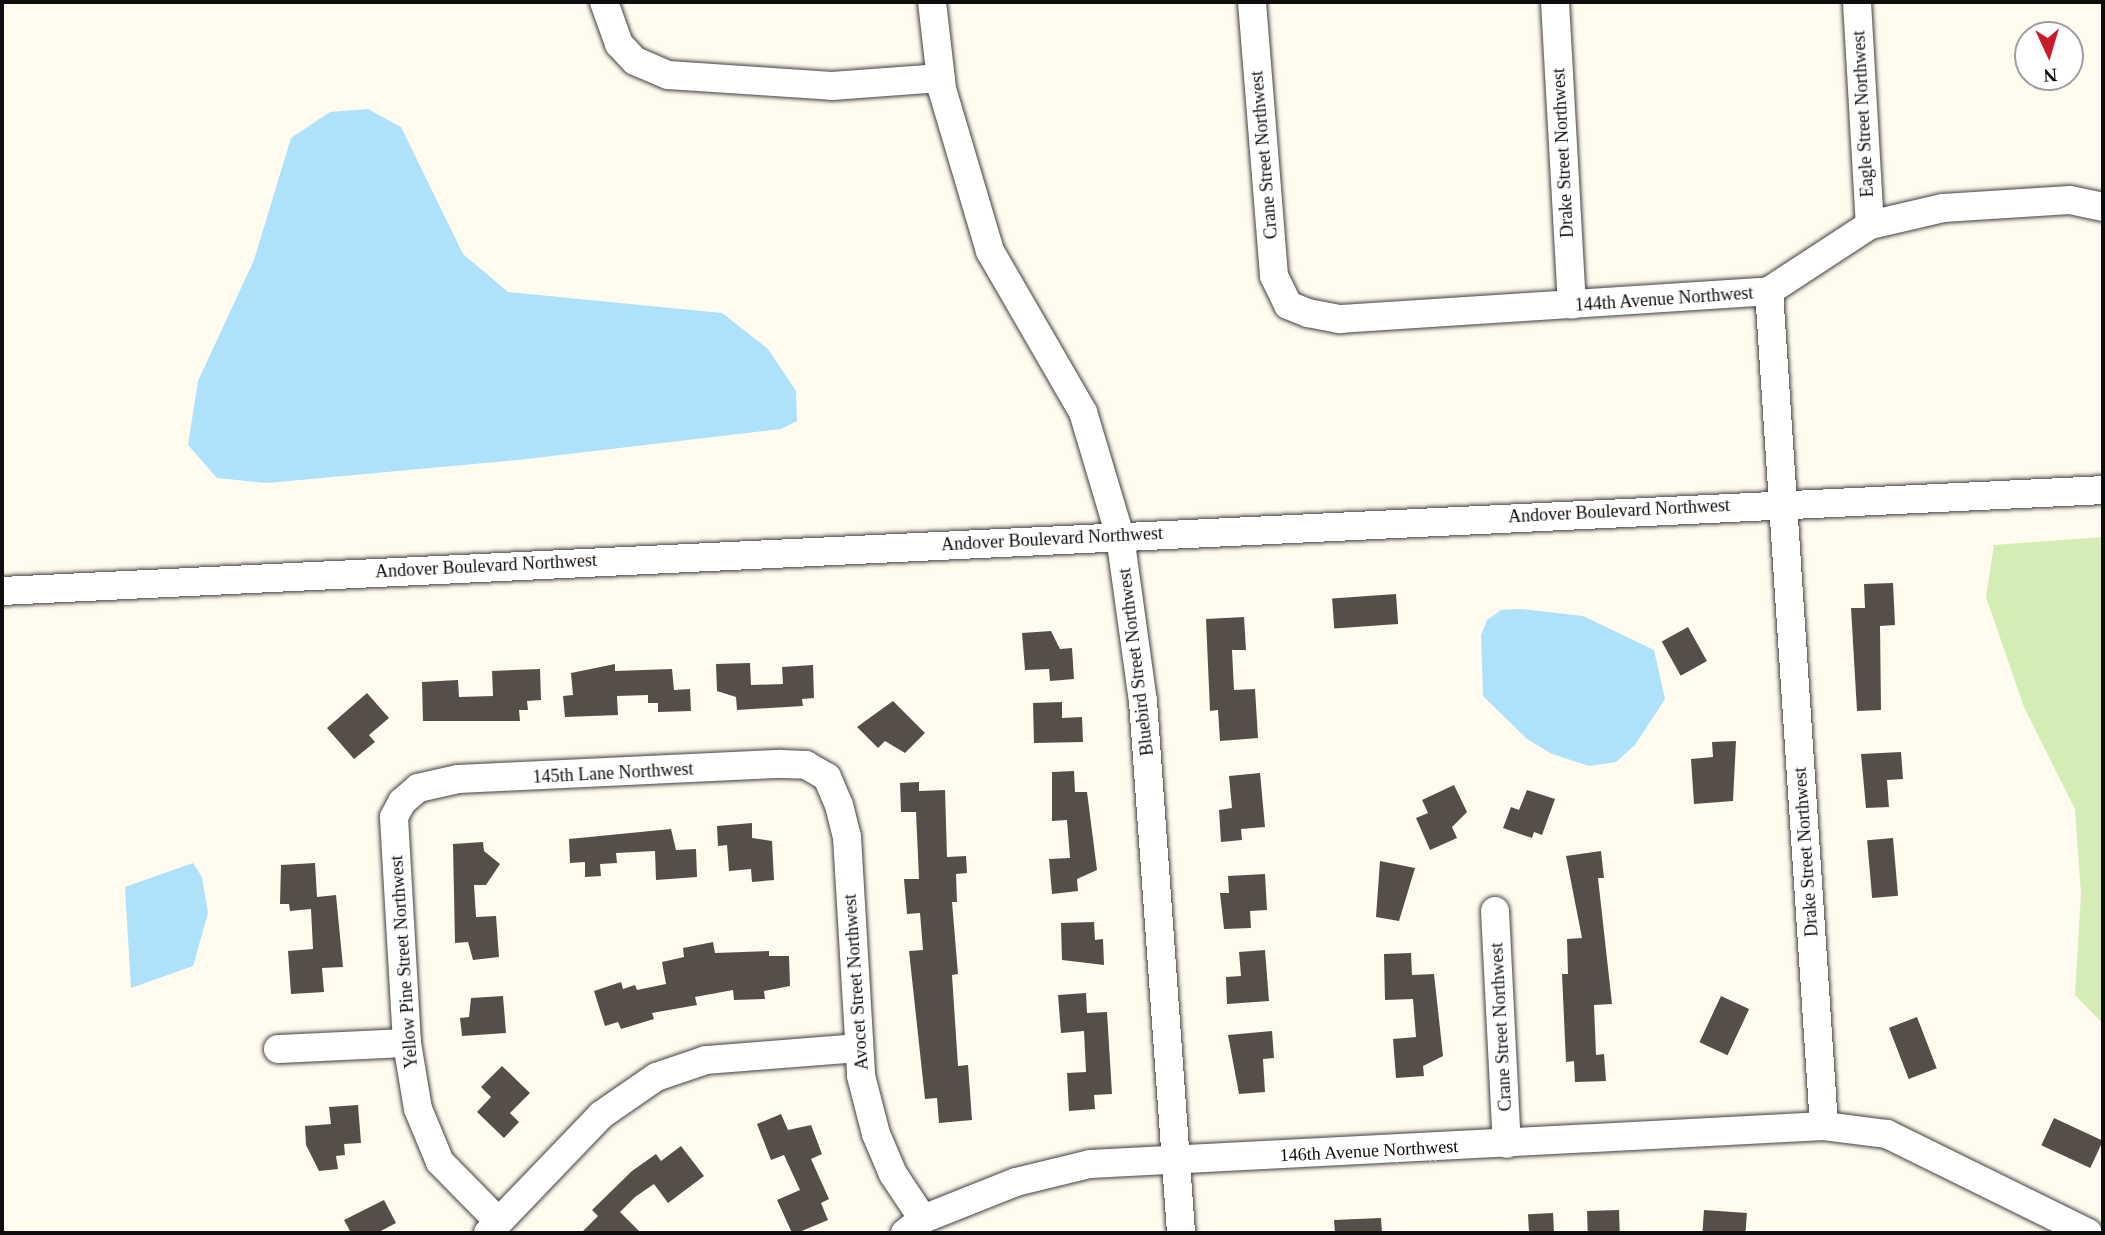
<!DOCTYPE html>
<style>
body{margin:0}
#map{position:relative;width:2105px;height:1235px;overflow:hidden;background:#fffbee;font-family:"Times New Roman",serif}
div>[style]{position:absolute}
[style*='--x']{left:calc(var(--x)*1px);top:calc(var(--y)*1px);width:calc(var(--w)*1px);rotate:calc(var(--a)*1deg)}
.green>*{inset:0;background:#d4edb4}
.water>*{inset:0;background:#aee2fb}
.building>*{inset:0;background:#574e49;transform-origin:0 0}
.roads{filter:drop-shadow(0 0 2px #404040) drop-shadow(0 0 2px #404040)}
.minor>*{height:28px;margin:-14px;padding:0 14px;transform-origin:14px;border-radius:14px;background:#fff}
span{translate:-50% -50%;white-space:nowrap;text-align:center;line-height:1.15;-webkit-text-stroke:7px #fff;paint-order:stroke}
.street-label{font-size:18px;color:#0d0d0d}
.frame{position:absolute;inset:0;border:4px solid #0d0d0d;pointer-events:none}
.north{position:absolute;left:2014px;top:21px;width:70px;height:70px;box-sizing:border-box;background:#fff;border:2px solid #9e9e9e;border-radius:50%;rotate:176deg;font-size:19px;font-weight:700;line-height:28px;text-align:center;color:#0d0d0d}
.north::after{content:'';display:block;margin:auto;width:24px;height:32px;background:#c81a2b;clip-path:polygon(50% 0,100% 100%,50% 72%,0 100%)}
</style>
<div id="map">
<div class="green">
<div style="clip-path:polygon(2103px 537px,2103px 1024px,2075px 995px,2081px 894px,2075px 809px,2024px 707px,1986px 597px,1994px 545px)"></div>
</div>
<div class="water">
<div style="clip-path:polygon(368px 109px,401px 127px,463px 254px,508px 292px,722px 313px,768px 349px,796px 391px,797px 421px,781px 429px,518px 460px,267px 483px,217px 478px,188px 445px,198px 381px,254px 260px,291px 138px,330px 112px)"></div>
<div style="clip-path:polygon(1521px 609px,1583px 616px,1654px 650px,1665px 699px,1635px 745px,1616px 762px,1589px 766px,1552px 754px,1527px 739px,1483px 696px,1481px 635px,1487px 620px,1501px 610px)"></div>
<div style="clip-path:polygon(193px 863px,202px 877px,208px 913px,193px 966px,131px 988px,125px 887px)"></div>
</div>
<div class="building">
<div style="clip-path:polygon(1893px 583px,1895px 625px,1880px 626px,1881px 710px,1857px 711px,1851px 608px,1865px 608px,1864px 584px)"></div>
<div style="left:1396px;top:594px;width:30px;height:64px;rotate:86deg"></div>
<div style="clip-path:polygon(1244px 617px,1246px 650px,1232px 650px,1234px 690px,1255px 689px,1258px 738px,1220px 741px,1218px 710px,1210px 711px,1206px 619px)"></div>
<div style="left:1688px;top:627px;width:39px;height:30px;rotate:61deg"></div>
<div style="clip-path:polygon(1051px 631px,1060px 649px,1072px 648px,1074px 679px,1050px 681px,1049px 669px,1025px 670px,1022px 633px)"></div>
<div style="clip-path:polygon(750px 663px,751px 685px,783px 684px,782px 667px,813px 665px,814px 698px,802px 699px,803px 706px,737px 710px,736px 697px,717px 691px,716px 664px)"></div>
<div style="clip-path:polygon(615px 664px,615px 671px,672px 669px,674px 690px,690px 689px,691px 711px,658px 712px,658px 703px,648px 703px,648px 695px,617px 696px,618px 715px,565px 717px,563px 696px,573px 695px,571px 673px)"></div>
<div style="clip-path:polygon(540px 669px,541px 700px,527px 701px,528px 710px,519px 710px,520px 721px,423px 721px,422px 682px,458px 680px,459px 697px,493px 696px,492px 671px)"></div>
<div style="clip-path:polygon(367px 693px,389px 718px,369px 735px,375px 742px,354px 759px,327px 728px)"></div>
<div style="clip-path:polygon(893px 701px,925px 733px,905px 753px,885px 741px,878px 748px,857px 727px)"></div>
<div style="clip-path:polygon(1062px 702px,1062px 718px,1082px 717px,1083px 742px,1034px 743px,1033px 703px)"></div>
<div style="clip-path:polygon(1736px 741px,1733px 801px,1694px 804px,1691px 759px,1713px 757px,1712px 742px)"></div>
<div style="clip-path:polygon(1901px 752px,1903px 779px,1887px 780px,1889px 807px,1866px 808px,1861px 754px)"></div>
<div style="clip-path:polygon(1074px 771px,1075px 792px,1087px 792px,1097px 870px,1077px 879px,1078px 891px,1052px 894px,1049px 859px,1070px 858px,1067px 820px,1052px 821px,1052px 772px)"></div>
<div style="clip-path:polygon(1260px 773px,1265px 827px,1241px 829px,1242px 840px,1221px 842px,1219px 810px,1232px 808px,1229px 776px)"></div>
<div style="clip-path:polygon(919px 782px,919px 791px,945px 790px,947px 857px,966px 856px,967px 873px,956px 874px,957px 902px,952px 902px,958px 974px,952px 975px,958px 1066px,968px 1065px,972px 1120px,939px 1123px,937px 1098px,925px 1099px,909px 951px,923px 950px,920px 913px,907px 914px,904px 879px,919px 879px,916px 812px,901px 812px,900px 783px)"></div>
<div style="clip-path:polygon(1454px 785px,1467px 812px,1452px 827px,1457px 838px,1430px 850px,1416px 818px,1428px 813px,1422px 800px)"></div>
<div style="clip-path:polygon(1527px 790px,1555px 799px,1542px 835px,1534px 832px,1532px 838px,1503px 828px,1511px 807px,1519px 810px)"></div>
<div style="clip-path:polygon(752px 823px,752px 838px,772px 841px,774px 880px,752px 882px,751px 869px,729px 871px,727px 845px,718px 846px,717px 826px)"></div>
<div style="clip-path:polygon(671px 829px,676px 850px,696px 849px,697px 877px,656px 880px,655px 851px,616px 853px,617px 863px,600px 864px,601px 876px,585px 877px,585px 862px,570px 863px,569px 839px)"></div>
<div style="left:1893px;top:838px;width:58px;height:26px;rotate:85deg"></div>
<div style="clip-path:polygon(483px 842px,484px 851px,500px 864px,486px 885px,474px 885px,476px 917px,496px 916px,499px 957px,473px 960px,468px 942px,455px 943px,453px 844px)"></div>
<div style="clip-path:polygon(1601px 851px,1604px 878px,1598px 878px,1612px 1004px,1594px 1005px,1596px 1055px,1604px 1054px,1606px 1081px,1575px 1082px,1574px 1061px,1566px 1062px,1562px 974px,1568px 974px,1567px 939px,1582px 938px,1566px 856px)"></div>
<div style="clip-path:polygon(1380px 861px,1415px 868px,1399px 921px,1376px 917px)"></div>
<div style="clip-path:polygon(315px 863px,317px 897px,336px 895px,343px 967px,322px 968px,324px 992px,291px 994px,288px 951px,313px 949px,311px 909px,290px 911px,289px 904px,280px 904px,281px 865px)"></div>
<div style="clip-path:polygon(1265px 874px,1267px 910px,1250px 911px,1251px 928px,1224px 929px,1220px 893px,1229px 893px,1228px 876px)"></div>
<div style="clip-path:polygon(1094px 922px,1095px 940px,1103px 939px,1104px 965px,1062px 960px,1061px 923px)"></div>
<div style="clip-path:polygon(713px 942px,715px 953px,769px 951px,769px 956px,789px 956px,790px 986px,764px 991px,765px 999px,734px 1000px,733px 990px,695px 997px,697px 1005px,652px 1013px,654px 1019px,621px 1029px,618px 1022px,605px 1026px,594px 991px,621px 982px,623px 989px,635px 985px,637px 990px,666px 984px,662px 962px,684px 957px,683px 948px)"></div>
<div style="clip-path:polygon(1265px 950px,1269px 1001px,1227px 1004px,1226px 977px,1241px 976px,1239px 952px)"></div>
<div style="clip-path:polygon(1411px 953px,1412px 975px,1434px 974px,1443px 1056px,1423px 1066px,1424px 1076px,1396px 1078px,1393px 1039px,1416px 1037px,1413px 999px,1385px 1000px,1384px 954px)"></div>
<div style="clip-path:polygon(1086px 993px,1087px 1013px,1107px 1012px,1112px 1094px,1094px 1095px,1095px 1109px,1069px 1111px,1067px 1073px,1086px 1072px,1084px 1031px,1061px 1033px,1058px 995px)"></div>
<div style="clip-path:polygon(503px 996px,506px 1033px,462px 1036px,460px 1018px,469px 1017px,471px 998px)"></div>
<div style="left:1721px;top:996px;width:31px;height:51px;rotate:25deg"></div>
<div style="left:1917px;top:1017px;width:55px;height:30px;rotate:69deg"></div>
<div style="clip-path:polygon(1272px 1031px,1274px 1058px,1263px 1059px,1265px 1092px,1239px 1094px,1228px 1035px)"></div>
<div style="clip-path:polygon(502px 1066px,530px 1093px,510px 1113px,519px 1122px,504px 1138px,477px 1112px,491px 1097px,481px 1087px)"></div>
<div style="clip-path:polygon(358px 1105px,361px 1143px,344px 1144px,345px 1155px,336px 1156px,338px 1169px,319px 1171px,306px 1145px,305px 1126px,331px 1124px,329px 1107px)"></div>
<div style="clip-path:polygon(781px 1114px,788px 1130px,811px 1125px,822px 1154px,811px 1159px,829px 1199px,821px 1203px,828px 1220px,797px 1233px,792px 1233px,777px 1200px,800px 1190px,784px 1155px,771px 1160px,757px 1124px)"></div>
<div style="left:2054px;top:1118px;width:54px;height:30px;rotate:25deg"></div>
<div style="clip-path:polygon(681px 1146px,704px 1176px,668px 1203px,654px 1184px,635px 1197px,620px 1212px,641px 1233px,581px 1233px,598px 1216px,592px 1210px,632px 1171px,656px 1154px,661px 1161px)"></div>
<div style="clip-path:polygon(384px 1200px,396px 1223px,377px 1233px,351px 1233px,344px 1220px)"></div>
<div style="left:1619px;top:1210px;width:23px;height:32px;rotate:88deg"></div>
<div style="left:1704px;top:1210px;width:43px;height:23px;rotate:4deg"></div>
<div style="left:1553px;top:1213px;width:20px;height:25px;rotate:87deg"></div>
<div style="clip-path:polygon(1381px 1218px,1382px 1233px,1335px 1233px,1334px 1220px)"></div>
</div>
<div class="roads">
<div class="minor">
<div style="--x:604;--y:2;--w:45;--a:70.3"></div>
<div style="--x:619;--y:44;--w:23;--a:47"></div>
<div style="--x:635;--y:61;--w:36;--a:23"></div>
<div style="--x:668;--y:75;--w:164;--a:3.8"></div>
<div style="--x:832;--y:86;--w:109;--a:-4.2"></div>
<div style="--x:932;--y:2;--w:88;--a:83.4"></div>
<div style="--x:942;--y:89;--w:169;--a:73.5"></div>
<div style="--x:990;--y:251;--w:186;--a:60"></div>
<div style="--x:1083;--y:412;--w:129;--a:73.4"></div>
<div style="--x:1120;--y:536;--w:167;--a:82.1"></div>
<div style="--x:1143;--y:701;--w:533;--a:85.91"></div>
<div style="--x:1252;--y:2;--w:275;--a:85.4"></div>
<div style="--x:1274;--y:276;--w:32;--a:64"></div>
<div style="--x:1288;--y:305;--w:22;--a:22"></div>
<div style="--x:1308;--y:313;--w:33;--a:11"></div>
<div style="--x:1340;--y:319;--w:430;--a:-3.7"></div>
<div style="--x:1769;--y:291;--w:121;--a:-33.2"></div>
<div style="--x:1870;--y:225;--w:75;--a:-13.1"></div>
<div style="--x:1943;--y:208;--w:127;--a:-3.6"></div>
<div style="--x:2070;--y:200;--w:34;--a:12"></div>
<div style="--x:1555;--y:2;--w:303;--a:86.8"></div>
<div style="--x:1857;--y:2;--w:223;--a:86.7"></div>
<div style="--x:1769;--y:291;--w:837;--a:86.23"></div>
<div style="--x:2;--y:591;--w:2103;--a:-2.75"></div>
<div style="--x:1495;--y:911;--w:233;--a:87.1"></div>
<div style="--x:278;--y:1049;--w:129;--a:-2.7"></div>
<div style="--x:498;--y:1221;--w:83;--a:-134.5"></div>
<div style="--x:440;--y:1162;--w:57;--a:-112.5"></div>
<div style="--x:418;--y:1109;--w:67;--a:-99.5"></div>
<div style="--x:407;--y:1043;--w:226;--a:-93.3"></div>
<div style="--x:394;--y:817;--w:17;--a:-62"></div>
<div style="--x:402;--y:802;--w:21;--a:-41"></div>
<div style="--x:418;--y:788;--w:41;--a:-12.7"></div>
<div style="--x:458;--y:779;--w:323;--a:-2.7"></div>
<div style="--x:781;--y:764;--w:25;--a:2"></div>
<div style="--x:806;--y:765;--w:24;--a:30"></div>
<div style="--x:827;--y:777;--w:30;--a:67"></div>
<div style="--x:839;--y:805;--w:33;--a:76"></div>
<div style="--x:847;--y:837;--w:239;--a:86.6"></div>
<div style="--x:861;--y:1076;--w:60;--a:75.5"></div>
<div style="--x:876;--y:1134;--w:43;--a:67"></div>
<div style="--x:893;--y:1174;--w:54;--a:56.3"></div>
<div style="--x:488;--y:1233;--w:163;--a:-46.2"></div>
<div style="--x:601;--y:1115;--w:67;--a:-34.6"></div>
<div style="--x:656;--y:1077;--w:53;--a:-18.8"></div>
<div style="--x:706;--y:1060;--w:152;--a:-4.5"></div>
<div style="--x:905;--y:1233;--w:23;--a:-38"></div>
<div style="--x:923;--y:1219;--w:100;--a:-21.7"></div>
<div style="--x:1016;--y:1182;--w:76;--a:-13.7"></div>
<div style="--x:1090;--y:1164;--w:735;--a:-2.96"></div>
<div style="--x:1824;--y:1126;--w:64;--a:7.2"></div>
<div style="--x:1887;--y:1134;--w:224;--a:26.2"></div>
</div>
</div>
<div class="street-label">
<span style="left:1863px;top:114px;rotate:-93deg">Eagle Street Northwest</span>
<span style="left:1563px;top:153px;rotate:-93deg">Drake Street Northwest</span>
<span style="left:1264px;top:155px;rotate:-95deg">Crane Street Northwest</span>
<span style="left:1664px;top:299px;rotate:-4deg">144th Avenue Northwest</span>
<span style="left:1619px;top:511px;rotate:-3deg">Andover Boulevard Northwest</span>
<span style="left:1052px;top:539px;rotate:-3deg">Andover Boulevard Northwest</span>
<span style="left:486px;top:566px;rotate:-3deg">Andover Boulevard Northwest</span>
<span style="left:1136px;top:662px;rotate:-97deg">Bluebird Street Northwest</span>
<span style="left:613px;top:773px;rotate:-3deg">145th Lane Northwest</span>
<span style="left:1806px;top:852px;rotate:-94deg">Drake Street Northwest</span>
<span style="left:404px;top:962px;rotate:-94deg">Yellow Pine Street Northwest</span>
<span style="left:856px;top:982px;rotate:-94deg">Avocet Street Northwest</span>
<span style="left:1501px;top:1027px;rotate:-93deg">Crane Street Northwest</span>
<span style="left:1369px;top:1151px;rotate:-3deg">146th Avenue Northwest</span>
</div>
<div class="frame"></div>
<div class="north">N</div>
</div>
